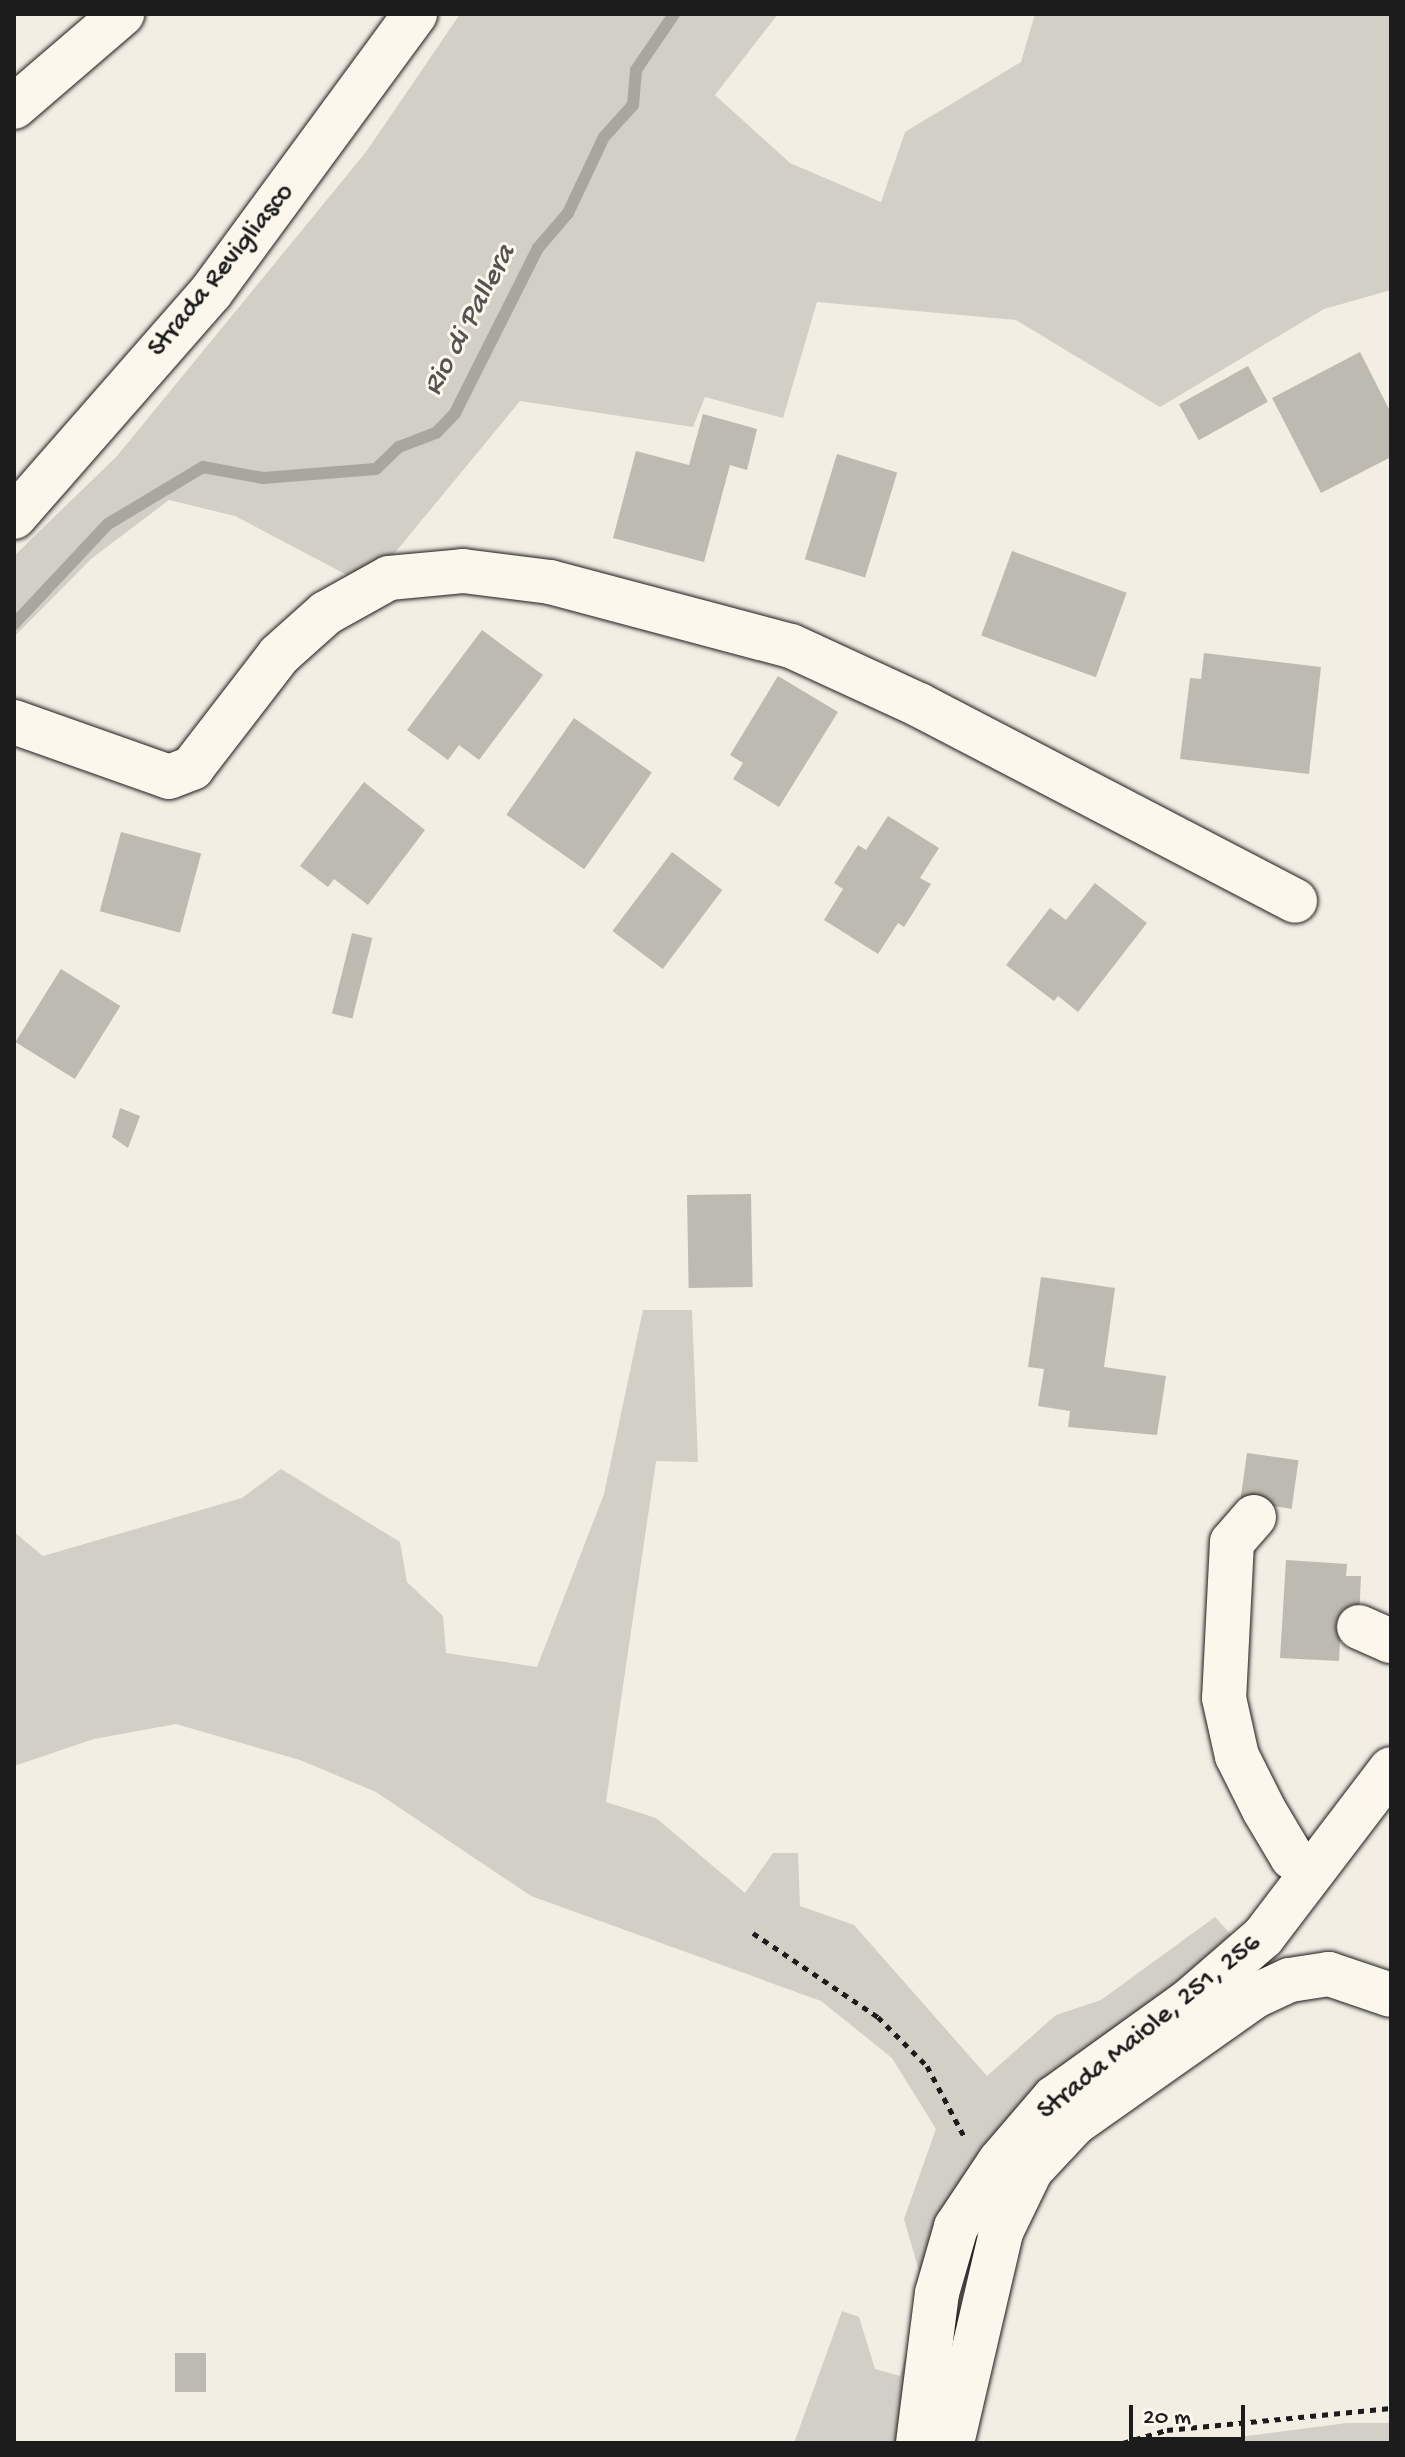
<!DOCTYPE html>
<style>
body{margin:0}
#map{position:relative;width:1405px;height:2457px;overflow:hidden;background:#f2eee4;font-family:"Gochi Hand",sans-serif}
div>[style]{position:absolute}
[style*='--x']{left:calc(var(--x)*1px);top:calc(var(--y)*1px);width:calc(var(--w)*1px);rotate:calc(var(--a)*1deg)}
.green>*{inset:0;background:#d2cfc6}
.stream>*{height:12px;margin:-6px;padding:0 6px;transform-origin:6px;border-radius:6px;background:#a9a6a0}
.building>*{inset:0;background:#bdbab1;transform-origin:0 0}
.path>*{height:5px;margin-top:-2.5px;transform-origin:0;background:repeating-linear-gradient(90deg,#1c1c1c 0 6px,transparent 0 12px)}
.roads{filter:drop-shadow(0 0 2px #1c1c1c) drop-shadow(0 0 2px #1c1c1c)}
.minor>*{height:44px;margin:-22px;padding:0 22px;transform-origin:22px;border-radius:22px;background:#fbf7ec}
span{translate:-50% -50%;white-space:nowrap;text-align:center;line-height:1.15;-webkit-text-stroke:6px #fbf7ec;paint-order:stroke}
.street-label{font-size:28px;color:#1c1c1c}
.water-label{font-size:30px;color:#545351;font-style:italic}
.frame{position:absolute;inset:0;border:16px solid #1c1c1c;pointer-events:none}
.scale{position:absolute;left:1129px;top:2405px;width:116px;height:36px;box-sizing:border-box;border:4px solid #1c1c1c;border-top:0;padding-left:10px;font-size:24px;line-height:28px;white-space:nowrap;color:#1c1c1c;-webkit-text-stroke:6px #fbf7ec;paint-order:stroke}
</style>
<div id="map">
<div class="green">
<div style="clip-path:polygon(460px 14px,778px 14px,715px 95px,790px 163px,881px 202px,905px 132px,1021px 62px,1035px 14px,1391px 14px,1391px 290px,1324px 309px,1160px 407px,1016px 320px,817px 302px,783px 418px,705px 397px,693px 427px,520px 401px,393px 555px,347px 575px,235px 516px,169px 500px,91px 559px,14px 637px,14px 556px,117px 456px,366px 152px)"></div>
<div style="clip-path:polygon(643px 1310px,692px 1310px,698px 1462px,656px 1461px,606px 1802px,656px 1818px,745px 1893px,773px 1853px,798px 1853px,800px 1906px,854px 1925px,987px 2076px,1056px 2015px,1101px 2000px,1215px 1917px,1235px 1939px,983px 2224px,935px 2443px,794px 2443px,842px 2311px,859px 2317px,875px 2369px,900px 2376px,925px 2292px,904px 2219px,936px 2129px,892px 2058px,821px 2001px,531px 1896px,376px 1792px,300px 1760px,176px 1724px,94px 1739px,14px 1766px,14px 1532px,43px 1556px,242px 1498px,281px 1469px,400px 1542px,407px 1582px,443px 1616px,446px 1653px,537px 1667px,604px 1494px)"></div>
<div style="clip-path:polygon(1347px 2423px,1391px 2423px,1391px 2443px,1192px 2443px)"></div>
</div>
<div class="stream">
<div style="--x:14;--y:624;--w:137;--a:-46.8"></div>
<div style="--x:108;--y:524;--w:111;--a:-31"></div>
<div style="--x:203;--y:467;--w:61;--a:10.4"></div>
<div style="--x:263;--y:478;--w:113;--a:-4.6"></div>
<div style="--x:376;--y:469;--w:32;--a:-44"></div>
<div style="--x:399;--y:447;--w:40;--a:-21"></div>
<div style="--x:436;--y:433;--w:28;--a:-46"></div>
<div style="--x:455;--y:413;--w:185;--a:-63.3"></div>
<div style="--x:538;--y:248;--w:46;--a:-49.4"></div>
<div style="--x:568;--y:213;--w:84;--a:-64.7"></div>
<div style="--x:604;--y:137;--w:43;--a:-47.8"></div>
<div style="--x:633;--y:105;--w:35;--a:-85"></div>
<div style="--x:636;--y:70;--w:68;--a:-55.8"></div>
</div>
<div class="building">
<div style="clip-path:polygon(1360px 352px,1391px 413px,1391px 457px,1321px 493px,1272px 398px)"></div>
<div style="left:1248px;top:366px;width:41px;height:79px;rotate:61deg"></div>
<div style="clip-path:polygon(703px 414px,757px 429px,747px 470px,730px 465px,704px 562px,613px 538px,636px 451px,689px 465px)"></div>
<div style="left:837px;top:454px;width:63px;height:110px;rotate:17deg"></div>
<div style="left:1012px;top:551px;width:122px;height:90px;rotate:20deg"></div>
<div style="clip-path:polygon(482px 630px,543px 675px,479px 760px,459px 745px,448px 760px,407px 730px)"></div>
<div style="clip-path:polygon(1204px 653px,1321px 667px,1309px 774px,1180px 759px,1190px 678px,1201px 679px)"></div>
<div style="clip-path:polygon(778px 676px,838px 712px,779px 807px,733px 779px,743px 763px,730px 755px)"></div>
<div style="left:574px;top:718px;width:95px;height:118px;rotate:35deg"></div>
<div style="clip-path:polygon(364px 782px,425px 830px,368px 905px,334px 879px,328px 887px,300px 866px)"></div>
<div style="clip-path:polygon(888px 816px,939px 848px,920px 878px,931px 884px,904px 927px,898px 923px,878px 954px,824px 920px,843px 889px,834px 883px,858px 845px,866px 850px)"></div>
<div style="left:121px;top:832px;width:83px;height:82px;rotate:15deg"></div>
<div style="left:672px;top:852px;width:63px;height:99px;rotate:37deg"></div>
<div style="clip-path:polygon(1095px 883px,1147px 923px,1078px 1012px,1058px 996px,1054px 1001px,1006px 965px,1050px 908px,1066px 920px)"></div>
<div style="left:352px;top:933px;width:21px;height:83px;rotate:14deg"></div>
<div style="left:61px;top:969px;width:70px;height:86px;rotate:32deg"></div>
<div style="clip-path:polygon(120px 1108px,140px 1116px,128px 1148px,112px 1137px)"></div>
<div style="left:751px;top:1194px;width:93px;height:64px;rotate:89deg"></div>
<div style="clip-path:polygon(1041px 1277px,1115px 1288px,1104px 1367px,1166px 1376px,1157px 1435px,1068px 1427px,1070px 1411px,1038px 1406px,1044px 1369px,1028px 1367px)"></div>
<div style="left:1247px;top:1453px;width:52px;height:49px;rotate:8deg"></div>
<div style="clip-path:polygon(1286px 1560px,1347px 1564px,1346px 1576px,1361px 1576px,1359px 1620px,1341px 1619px,1339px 1661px,1280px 1658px)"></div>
<div style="left:175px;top:2353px;width:31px;height:39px"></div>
</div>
<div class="path">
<div style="--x:753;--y:1933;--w:151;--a:33.9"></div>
<div style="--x:878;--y:2017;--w:69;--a:45"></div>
<div style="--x:927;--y:2066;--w:81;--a:62.2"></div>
<div style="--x:1123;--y:2443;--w:46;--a:-16.5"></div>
<div style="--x:1167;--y:2430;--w:225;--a:-5.6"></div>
</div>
<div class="roads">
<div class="minor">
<div style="--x:14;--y:107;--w:143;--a:-40.7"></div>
<div style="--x:14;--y:517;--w:299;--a:-48.8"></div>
<div style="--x:211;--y:292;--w:345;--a:-53.7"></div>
<div style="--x:14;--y:722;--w:164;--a:19.5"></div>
<div style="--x:169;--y:777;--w:25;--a:-21"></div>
<div style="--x:192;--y:768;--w:143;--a:-52.4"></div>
<div style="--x:279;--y:655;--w:63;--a:-41.8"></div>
<div style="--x:326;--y:613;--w:72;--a:-29.1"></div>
<div style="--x:389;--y:578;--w:74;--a:-5.4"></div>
<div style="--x:463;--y:571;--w:88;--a:7.2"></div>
<div style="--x:550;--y:582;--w:249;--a:14.9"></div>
<div style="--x:791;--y:646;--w:141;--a:24.7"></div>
<div style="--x:919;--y:705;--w:424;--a:27.5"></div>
<div style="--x:1254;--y:1517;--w:33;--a:131"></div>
<div style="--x:1232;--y:1542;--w:156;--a:92.9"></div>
<div style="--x:1224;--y:1698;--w:59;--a:77.4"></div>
<div style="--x:1237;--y:1756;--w:60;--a:63.4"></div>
<div style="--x:1264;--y:1810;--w:55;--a:59.2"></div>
<div style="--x:1292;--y:1857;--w:24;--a:38"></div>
<div style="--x:1359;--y:1627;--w:35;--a:24"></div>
<div style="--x:918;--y:2443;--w:151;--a:-82.8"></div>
<div style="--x:937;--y:2293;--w:69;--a:-73.9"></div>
<div style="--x:956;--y:2227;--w:79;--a:-56.3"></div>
<div style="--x:1000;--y:2161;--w:83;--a:-49.4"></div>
<div style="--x:1054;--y:2098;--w:166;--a:-35.7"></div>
<div style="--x:1189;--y:2001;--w:98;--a:-40.9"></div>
<div style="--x:1263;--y:1937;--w:211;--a:-52.7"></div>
<div style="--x:952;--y:2443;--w:217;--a:-76.9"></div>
<div style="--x:1001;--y:2232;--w:69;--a:-64.2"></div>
<div style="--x:1031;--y:2170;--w:64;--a:-46.9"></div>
<div style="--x:1075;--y:2123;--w:220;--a:-35.2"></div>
<div style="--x:1255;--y:1996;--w:38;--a:-25"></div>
<div style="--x:1290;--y:1980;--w:39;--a:-9"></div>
<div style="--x:1329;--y:1974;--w:65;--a:18.7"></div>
</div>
</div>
<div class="street-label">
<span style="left:222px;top:271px;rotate:-51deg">Strada Revigliasco</span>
<span style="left:1150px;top:2028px;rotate:-39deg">Strada Maiole, 251, 256</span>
</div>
<div class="water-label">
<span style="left:471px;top:321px;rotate:-62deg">Rio di Pallera</span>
</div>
<div class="frame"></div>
<div class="scale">20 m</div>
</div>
